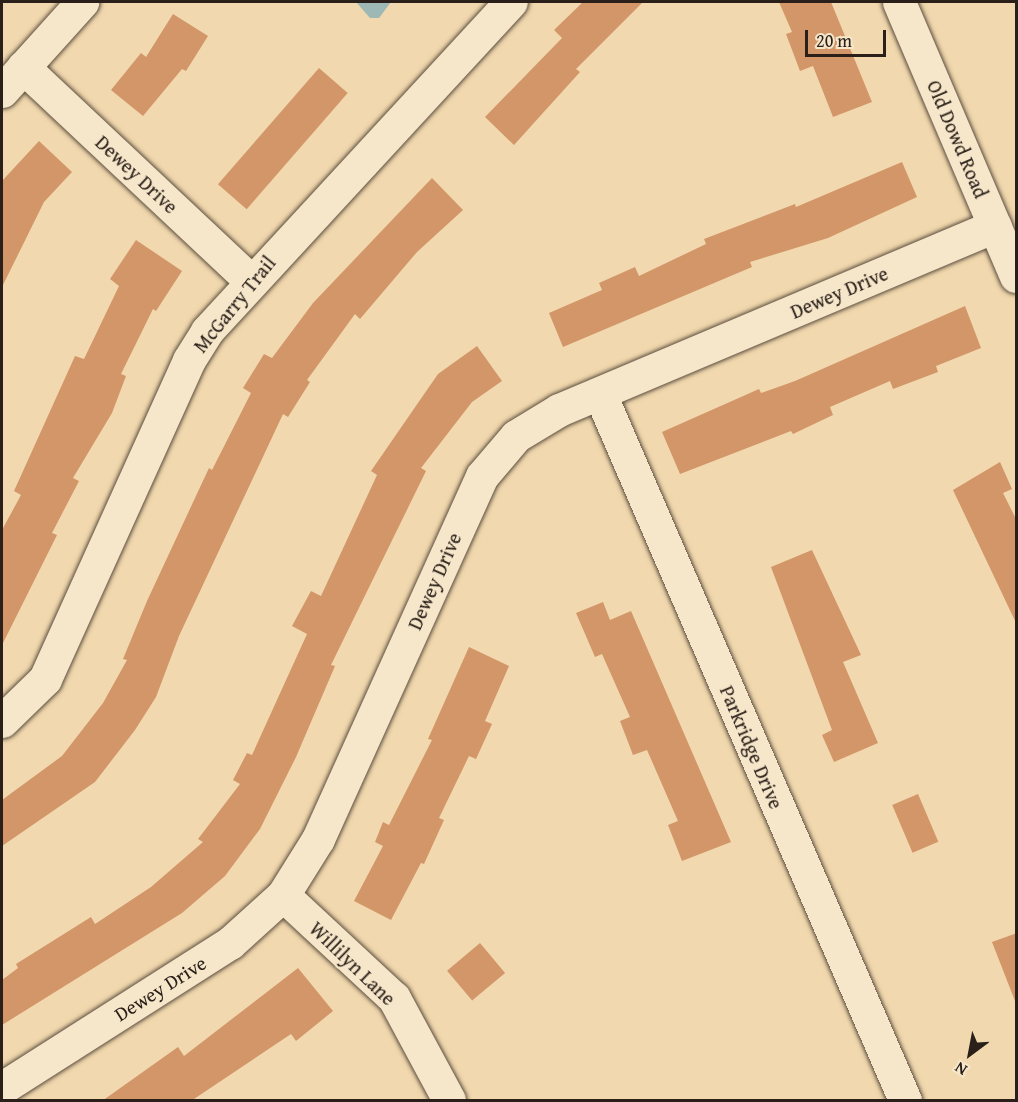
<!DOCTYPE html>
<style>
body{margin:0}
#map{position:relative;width:1018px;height:1102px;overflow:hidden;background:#f1d8ae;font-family:"Gentium Book Plus",serif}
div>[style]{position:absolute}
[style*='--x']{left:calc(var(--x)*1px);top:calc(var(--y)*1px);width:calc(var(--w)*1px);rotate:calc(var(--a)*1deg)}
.water>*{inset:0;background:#9eb8b5}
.building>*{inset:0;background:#d29669;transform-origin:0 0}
.roads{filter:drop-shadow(0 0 2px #5c4e3e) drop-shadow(0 0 2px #5c4e3e)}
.minor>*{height:33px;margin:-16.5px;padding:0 16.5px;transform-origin:16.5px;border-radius:16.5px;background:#f6e6ca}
span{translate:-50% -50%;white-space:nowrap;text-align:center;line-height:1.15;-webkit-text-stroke:4.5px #f6e6ca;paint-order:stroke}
.street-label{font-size:20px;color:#2a2019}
.frame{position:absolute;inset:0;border:3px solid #2a2019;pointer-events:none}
.north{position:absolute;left:940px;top:1024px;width:60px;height:60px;-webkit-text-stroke:4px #f6e6ca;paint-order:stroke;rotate:212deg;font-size:16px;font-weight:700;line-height:24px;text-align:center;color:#2a2019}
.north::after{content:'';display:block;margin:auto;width:21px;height:27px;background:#2a2019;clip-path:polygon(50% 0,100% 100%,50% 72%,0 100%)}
.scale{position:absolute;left:805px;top:30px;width:81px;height:27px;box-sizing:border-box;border:3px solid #2a2019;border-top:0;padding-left:8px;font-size:18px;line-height:21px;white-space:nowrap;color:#2a2019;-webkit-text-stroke:4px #f6e6ca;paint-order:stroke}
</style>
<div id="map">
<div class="water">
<div style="clip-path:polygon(356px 2px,391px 2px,379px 18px,370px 18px)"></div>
</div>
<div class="building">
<div style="clip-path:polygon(583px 2px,643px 2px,576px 69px,580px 72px,514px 145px,485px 117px,562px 38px,554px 30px)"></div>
<div style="clip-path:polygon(779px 2px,831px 2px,872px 102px,833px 117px,813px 66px,800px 71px,786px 34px,792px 32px)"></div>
<div style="clip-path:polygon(173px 14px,208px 36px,186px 71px,182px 69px,143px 116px,111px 90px,141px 53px,146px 57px)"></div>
<div style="left:319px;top:68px;width:38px;height:154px;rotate:41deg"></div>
<div style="clip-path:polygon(39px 141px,72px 172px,44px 202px,2px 287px,2px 181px)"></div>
<div style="clip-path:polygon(902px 162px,917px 197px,828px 238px,750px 262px,752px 267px,563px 347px,549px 313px,602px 290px,599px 283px,635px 267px,639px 276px,706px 244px,704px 239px,795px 204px,796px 207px)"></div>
<div style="clip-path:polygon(432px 178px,463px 210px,417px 252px,360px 319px,355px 314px,307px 380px,310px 382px,288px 417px,283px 414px,179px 636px,156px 697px,135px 730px,95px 782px,2px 846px,2px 800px,62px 756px,103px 703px,127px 660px,123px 659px,147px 601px,209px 468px,212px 470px,251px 393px,243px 388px,264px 354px,272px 358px,313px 303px)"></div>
<div style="clip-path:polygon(136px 240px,182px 271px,156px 311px,153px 309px,121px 374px,126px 376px,112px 413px,73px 478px,79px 481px,52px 533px,57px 535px,2px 645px,2px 530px,21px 495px,14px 491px,75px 356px,84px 359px,119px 286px,110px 279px)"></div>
<div style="clip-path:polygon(965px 306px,981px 348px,936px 366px,938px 372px,893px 389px,890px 381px,830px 407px,833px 415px,793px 434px,791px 431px,680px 474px,662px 432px,759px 389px,761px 393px,795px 381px)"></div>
<div style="clip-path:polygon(477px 346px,502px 381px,472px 402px,421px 468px,426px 471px,331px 665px,335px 666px,296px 757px,260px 829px,225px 876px,182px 913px,2px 1025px,2px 980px,18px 968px,16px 964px,91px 917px,95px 924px,151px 887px,203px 842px,198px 839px,240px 784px,233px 780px,247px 753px,252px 755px,307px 634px,292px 626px,311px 591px,321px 596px,377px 475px,371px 471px,438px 374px)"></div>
<div style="clip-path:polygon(1000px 462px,1012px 489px,1003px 493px,1017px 521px,1017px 625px,953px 490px)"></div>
<div style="clip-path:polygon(812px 550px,861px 655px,843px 662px,878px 743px,834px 762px,822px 735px,832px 730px,771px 567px)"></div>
<div style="clip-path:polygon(603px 602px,610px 620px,631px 611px,731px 842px,682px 861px,668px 825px,678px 821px,647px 750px,633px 755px,620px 721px,630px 717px,602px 654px,595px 657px,576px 613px)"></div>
<div style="clip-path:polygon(469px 647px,509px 666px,485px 721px,492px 724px,476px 759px,469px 756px,439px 818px,444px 820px,424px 864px,421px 863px,391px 920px,354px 901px,383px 846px,375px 842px,383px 822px,389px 825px,432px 740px,428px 739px)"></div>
<div style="left:918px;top:794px;width:52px;height:28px;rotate:67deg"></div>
<div style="clip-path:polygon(1017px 933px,1017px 1001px,1015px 1001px,992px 942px)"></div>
<div style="left:480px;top:943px;width:39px;height:43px;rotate:50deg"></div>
<div style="clip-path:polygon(298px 968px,333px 1011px,296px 1041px,291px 1034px,191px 1101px,102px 1101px,178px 1047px,184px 1056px)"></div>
</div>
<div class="roads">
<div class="minor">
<div style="--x:899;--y:2;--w:298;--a:66.9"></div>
<div style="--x:23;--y:67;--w:313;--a:43.2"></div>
<div style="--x:2;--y:91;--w:120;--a:-48"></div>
<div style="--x:600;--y:394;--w:769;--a:66.64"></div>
<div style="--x:2;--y:721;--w:60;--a:-44.3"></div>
<div style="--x:45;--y:679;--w:350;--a:-65.7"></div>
<div style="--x:189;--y:360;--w:34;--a:-58"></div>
<div style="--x:207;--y:331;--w:448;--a:-47.3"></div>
<div style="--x:283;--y:895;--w:151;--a:42.9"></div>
<div style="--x:394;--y:998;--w:116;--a:61.7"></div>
<div style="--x:2;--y:1088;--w:270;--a:-32.5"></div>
<div style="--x:230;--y:943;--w:72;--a:-42.2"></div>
<div style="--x:283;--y:895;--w:66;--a:-58"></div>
<div style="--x:318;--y:839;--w:398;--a:-65.7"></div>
<div style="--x:482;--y:476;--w:52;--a:-49.6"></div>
<div style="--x:516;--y:436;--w:50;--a:-31.2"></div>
<div style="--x:559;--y:410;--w:473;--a:-22.9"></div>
</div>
</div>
<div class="street-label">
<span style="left:958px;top:139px;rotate:67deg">Old Dowd Road</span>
<span style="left:137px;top:174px;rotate:43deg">Dewey Drive</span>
<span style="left:839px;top:292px;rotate:-23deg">Dewey Drive</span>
<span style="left:234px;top:304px;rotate:-51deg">McGarry Trail</span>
<span style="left:434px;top:581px;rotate:-66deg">Dewey Drive</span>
<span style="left:752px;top:747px;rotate:67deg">Parkridge Drive</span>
<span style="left:353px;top:963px;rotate:44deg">Willilyn Lane</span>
<span style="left:160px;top:988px;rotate:-32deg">Dewey Drive</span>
</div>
<div class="frame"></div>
<div class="north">N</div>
<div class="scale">20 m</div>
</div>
